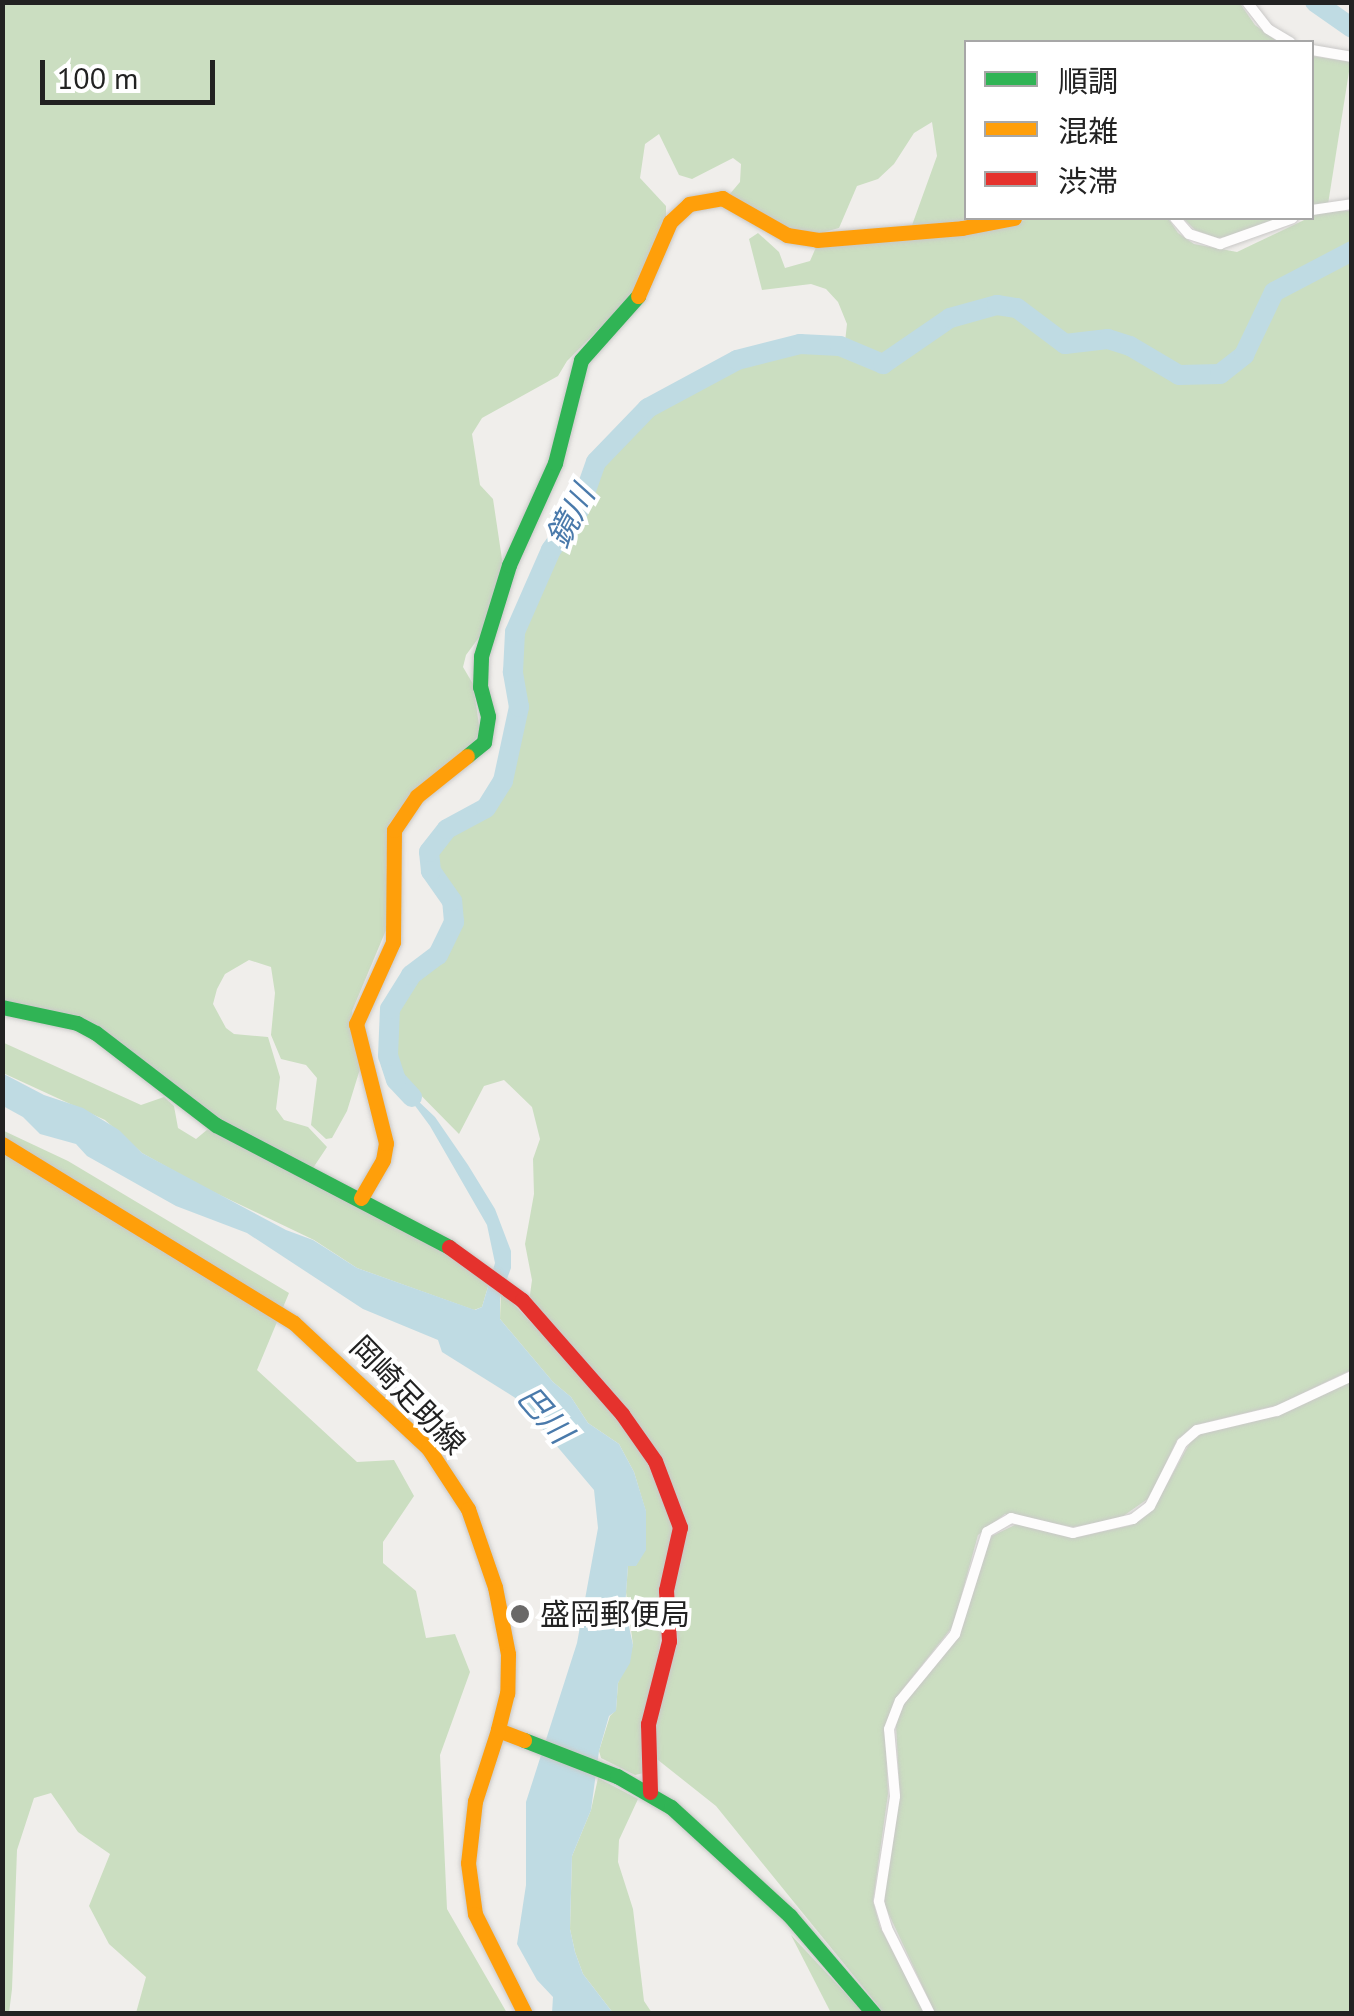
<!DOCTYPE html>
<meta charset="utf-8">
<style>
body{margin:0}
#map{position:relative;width:1354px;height:2016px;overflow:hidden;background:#f0eeeb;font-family:"PT Sans","Noto Sans JP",sans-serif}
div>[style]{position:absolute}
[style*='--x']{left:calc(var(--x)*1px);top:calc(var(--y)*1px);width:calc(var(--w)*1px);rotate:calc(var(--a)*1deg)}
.forest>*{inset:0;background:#cbdec1;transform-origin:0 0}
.water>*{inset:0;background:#bfdbe3}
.river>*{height:20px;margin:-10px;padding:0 10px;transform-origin:10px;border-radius:10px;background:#bfdbe3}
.roads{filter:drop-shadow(0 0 2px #c9c8c7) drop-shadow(0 0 2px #c9c8c7)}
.street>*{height:10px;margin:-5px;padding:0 5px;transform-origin:5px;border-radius:5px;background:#fdfcfc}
.fast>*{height:15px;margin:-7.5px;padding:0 7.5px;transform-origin:7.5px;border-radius:7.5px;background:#30b455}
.slow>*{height:15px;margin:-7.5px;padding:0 7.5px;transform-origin:7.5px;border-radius:7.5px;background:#ff9f0a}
.jam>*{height:15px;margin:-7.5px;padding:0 7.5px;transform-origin:7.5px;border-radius:7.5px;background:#e5322d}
.dots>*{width:28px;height:28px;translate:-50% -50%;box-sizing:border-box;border:5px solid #fff;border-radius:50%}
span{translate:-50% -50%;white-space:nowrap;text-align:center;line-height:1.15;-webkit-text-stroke:8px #fff;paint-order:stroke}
.street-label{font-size:30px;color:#222}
.poi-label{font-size:30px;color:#222}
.left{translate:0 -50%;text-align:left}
.water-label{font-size:32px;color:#4a7aab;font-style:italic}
.frame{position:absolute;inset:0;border:5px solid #222;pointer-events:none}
.legend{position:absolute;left:964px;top:40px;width:350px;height:180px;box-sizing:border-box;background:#fff;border:2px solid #a7a7a7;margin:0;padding:12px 18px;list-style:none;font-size:30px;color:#222}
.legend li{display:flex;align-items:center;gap:20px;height:50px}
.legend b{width:50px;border:2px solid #a7a7a7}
.scale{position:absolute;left:40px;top:60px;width:175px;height:45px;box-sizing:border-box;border:5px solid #222;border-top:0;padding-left:12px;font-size:30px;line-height:35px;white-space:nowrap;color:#222;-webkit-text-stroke:8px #fff;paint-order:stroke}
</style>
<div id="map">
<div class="forest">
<div style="clip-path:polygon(1239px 2px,1255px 25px,1278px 42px,966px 42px,966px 218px,984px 218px,911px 228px,937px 156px,932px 122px,914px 133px,894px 164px,878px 179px,857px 186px,839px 228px,817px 234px,785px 228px,729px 195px,740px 182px,741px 164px,733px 158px,692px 179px,679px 175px,659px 134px,645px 144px,640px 178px,666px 206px,666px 218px,635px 293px,567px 361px,558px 376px,482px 418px,472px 434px,480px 485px,493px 499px,503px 566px,483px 632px,466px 655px,463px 667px,473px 684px,480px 732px,472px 745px,413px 791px,390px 823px,386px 866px,389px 923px,352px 1011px,360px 1069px,347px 1111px,332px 1138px,326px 1139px,311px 1125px,317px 1078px,306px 1065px,281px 1059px,271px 1035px,275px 993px,271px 967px,249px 960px,225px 974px,217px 989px,213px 1004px,226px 1028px,234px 1034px,268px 1037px,280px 1077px,276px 1109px,284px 1120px,308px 1127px,327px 1147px,313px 1168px,218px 1121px,80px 1018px,3px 1003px,2px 3px)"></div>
<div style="left:1312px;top:56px;width:39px;height:148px;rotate:9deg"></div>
<div style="clip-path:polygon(1323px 211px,1351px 211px,1351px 1370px,1278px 1405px,1195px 1425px,1177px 1440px,1149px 1498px,1119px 1519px,1073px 1527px,1005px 1514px,978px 1535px,953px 1626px,895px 1699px,885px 1726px,888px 1794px,873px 1901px,880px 1927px,925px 2013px,884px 2013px,716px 1806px,653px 1756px,653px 1727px,678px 1641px,672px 1593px,685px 1522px,683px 1511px,659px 1459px,529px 1302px,532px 1280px,525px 1244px,534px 1194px,533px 1159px,540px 1139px,532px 1107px,504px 1080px,484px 1086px,459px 1134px,396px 1070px,391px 1045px,395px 1006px,411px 980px,442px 958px,454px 941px,462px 909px,438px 875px,435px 853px,453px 831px,489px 813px,507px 783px,524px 701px,517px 632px,555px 551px,575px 524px,599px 463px,650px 412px,738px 363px,795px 348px,844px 351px,847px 324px,838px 302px,826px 289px,811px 284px,762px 290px,749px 239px,758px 233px,779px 252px,785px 268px,810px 261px,817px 245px,961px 234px,1034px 218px,1168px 218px,1178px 233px,1194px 244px,1237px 252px)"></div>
<div style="clip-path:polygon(1183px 218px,1279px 218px,1234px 236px,1217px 238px,1195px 230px)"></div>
<div style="clip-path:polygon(2px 1042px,141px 1105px,164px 1097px,174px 1106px,178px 1128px,196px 1139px,208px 1129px,215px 1130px,432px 1242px,489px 1283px,482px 1307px,474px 1310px,357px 1268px,314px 1240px,203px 1187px,142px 1153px,105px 1120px,3px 1073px)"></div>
<div style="clip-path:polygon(2px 1130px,68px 1161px,289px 1293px,257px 1370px,357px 1462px,394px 1460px,414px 1496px,383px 1542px,383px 1563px,416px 1591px,426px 1638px,455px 1634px,470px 1672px,440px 1755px,447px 1909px,507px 2013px,136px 2013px,146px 1977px,109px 1944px,89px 1906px,110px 1854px,78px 1832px,51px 1793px,34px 1798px,17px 1850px,12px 1989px,9px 2013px,3px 2013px)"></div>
<div style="clip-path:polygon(501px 1291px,596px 1391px,648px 1461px,674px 1529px,644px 1773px,635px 1775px,601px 1758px,599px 1751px,610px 1716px,616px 1710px,618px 1683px,633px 1645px,626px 1592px,628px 1566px,636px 1565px,643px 1553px,646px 1512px,634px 1472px,619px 1444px,588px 1423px,571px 1397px,553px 1382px,500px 1319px)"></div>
<div style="clip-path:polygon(1351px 1380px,1351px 2013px,935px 2013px,885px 1906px,885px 1877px,900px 1797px,896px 1726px,902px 1705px,959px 1636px,983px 1550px,992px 1536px,1019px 1523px,1074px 1538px,1132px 1525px,1156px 1504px,1193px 1437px)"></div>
<div style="clip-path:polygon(598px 1778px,638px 1799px,619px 1840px,618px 1862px,633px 1909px,644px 2001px,652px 2013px,613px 2013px,583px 1974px,575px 1952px,570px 1929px,572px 1856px,591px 1810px)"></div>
<div style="clip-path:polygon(791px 1935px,864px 2013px,831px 2013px)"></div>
</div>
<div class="water">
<div style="clip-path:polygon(2px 1073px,44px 1095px,83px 1108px,119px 1130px,142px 1153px,286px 1230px,313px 1240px,357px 1268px,475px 1310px,482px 1307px,495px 1263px,487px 1225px,430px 1126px,396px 1080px,435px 1117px,468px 1165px,495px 1209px,511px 1251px,511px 1268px,500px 1298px,500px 1319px,553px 1382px,571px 1397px,588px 1423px,619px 1444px,634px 1472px,646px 1511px,646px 1550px,636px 1566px,628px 1566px,625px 1608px,633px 1645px,630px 1663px,618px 1683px,616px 1711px,609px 1716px,599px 1751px,591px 1810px,572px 1856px,570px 1929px,575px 1952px,583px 1974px,613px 2013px,552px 2013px,553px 1997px,537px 1980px,517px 1944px,526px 1885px,526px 1802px,577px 1643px,598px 1528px,594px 1490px,517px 1399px,442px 1352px,438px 1340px,363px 1309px,247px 1233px,176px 1206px,87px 1156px,76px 1144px,40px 1134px,23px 1117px,3px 1106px)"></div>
</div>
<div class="river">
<div style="--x:1315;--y:2;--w:45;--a:35.1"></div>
<div style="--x:412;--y:1097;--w:23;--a:-133"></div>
<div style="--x:396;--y:1080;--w:25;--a:-108"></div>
<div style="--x:388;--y:1056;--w:47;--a:-87.6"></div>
<div style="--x:390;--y:1009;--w:40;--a:-58"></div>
<div style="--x:411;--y:975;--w:34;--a:-37"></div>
<div style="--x:438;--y:955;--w:37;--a:-64"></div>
<div style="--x:454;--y:922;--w:21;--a:-95"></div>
<div style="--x:452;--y:901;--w:37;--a:-125"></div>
<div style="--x:431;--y:871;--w:19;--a:-96"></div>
<div style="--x:429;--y:852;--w:29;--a:-52"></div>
<div style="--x:447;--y:829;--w:44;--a:-28.3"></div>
<div style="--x:486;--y:808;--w:32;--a:-58"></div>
<div style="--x:503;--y:781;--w:76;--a:-77.8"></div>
<div style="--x:519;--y:707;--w:36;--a:-100"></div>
<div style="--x:513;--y:672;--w:40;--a:-87.1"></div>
<div style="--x:515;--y:632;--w:90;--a:-66.3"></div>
<div style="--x:551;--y:550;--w:49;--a:-55"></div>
<div style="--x:579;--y:510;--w:51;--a:-70.5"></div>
<div style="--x:596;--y:462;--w:75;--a:-46.1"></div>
<div style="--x:648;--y:408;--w:101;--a:-28.3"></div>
<div style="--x:737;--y:360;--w:65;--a:-14.3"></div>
<div style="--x:800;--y:344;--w:40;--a:2.9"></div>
<div style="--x:840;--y:346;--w:47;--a:22.7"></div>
<div style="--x:883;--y:364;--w:81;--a:-34.5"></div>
<div style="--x:950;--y:318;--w:49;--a:-15.5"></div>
<div style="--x:997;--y:305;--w:20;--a:9"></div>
<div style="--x:1017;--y:308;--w:60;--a:36.9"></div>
<div style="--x:1065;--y:344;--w:43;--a:-6.6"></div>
<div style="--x:1108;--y:339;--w:23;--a:18"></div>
<div style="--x:1130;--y:346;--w:57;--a:30.6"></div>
<div style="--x:1179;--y:375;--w:41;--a:-1.4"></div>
<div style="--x:1220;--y:374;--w:31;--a:-38"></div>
<div style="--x:1244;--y:355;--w:70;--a:-64.5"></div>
<div style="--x:1274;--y:292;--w:88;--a:-27.7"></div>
</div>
<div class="roads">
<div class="street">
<div style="--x:1247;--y:2;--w:34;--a:52"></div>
<div style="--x:1268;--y:29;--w:26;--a:31"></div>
<div style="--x:1312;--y:50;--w:41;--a:9.9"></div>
<div style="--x:1312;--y:210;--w:40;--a:-8.5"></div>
<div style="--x:1175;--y:218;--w:21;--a:49"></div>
<div style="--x:1189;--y:234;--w:33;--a:18"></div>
<div style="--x:1220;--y:244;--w:77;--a:-19.6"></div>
<div style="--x:930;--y:2014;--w:96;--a:-116.6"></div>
<div style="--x:887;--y:1928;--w:28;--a:-107"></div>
<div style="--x:879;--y:1901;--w:106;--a:-81.3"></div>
<div style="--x:895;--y:1796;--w:67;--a:-95.1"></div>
<div style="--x:889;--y:1729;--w:30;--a:-69"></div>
<div style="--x:900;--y:1701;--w:87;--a:-50.6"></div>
<div style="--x:955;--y:1634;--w:107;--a:-72.6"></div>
<div style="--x:987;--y:1532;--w:28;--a:-30"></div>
<div style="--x:1011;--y:1518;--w:64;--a:13.6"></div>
<div style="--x:1073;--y:1533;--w:62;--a:-13.1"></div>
<div style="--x:1133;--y:1519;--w:21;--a:-37"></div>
<div style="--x:1150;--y:1506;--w:71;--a:-63.1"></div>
<div style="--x:1182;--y:1443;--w:20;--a:-41"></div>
<div style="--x:1197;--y:1430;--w:82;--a:-13.4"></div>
<div style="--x:1277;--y:1411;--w:83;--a:-25"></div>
</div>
<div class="fast">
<div style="--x:467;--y:756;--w:22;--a:-39"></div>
<div style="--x:484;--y:742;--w:26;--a:-81"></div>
<div style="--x:488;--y:716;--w:30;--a:-105"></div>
<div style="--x:480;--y:687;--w:31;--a:-88"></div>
<div style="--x:481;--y:656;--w:95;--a:-72.9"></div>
<div style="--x:509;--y:565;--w:112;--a:-65.7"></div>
<div style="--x:555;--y:463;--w:106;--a:-75.8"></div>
<div style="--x:581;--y:360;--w:86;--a:-48.3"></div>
<div style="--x:2;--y:1007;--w:77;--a:12"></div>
<div style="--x:77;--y:1023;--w:21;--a:28"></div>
<div style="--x:96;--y:1033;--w:151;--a:37.5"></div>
<div style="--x:216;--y:1125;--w:263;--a:27.6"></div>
<div style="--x:524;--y:1740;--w:100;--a:21.2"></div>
<div style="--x:617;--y:1776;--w:62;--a:29.9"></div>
<div style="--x:671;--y:1807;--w:161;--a:42.5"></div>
<div style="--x:790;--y:1916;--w:129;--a:49.4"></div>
</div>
<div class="slow">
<div style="--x:638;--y:296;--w:81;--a:-66.6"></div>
<div style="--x:670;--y:222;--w:26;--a:-43"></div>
<div style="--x:689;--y:204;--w:34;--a:-10"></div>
<div style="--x:722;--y:198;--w:75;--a:29.6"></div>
<div style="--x:787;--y:235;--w:30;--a:9"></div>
<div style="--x:817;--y:240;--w:145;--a:-4.7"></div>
<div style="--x:962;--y:228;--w:53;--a:-10.9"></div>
<div style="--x:2;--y:1144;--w:342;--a:31.5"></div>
<div style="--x:294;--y:1323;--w:183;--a:43"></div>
<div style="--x:428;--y:1448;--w:73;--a:56.7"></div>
<div style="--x:468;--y:1509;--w:83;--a:70.9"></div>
<div style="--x:495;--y:1587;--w:68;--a:79"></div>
<div style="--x:508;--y:1654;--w:39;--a:91"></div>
<div style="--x:507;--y:1693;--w:38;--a:104"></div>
<div style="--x:498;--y:1730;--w:28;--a:21"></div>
<div style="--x:361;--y:1198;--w:44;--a:-59.9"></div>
<div style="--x:383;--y:1160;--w:17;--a:-80"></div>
<div style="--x:386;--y:1143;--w:123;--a:-104.1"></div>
<div style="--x:356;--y:1024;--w:90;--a:-65.7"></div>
<div style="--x:393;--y:942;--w:112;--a:-89.5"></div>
<div style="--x:394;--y:830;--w:41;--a:-55.9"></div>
<div style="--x:417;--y:796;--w:64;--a:-38.7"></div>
<div style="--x:498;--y:1730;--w:75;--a:107.9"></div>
<div style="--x:475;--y:1801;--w:62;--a:96.4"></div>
<div style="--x:468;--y:1863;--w:51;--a:82.2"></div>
<div style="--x:475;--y:1914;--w:112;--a:63.4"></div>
</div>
<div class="jam">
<div style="--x:449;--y:1247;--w:90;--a:36"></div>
<div style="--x:522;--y:1300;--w:152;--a:48.7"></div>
<div style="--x:622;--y:1414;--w:57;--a:54.9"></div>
<div style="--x:655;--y:1461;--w:71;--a:69.3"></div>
<div style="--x:680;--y:1527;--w:65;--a:102.5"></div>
<div style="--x:666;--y:1590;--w:51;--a:86.6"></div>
<div style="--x:669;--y:1641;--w:86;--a:104.2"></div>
<div style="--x:648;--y:1724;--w:68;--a:88.3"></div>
</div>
</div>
<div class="dots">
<div style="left:520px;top:1614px;background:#6a6968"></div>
</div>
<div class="street-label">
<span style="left:408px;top:1395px;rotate:46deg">岡崎足助線</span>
</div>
<div class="poi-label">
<span class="left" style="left:540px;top:1614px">盛岡郵便局</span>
</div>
<div class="water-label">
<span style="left:570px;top:516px;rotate:-62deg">鏡川</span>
<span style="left:545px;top:1414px;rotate:49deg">巴川</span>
</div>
<div class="frame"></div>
<ul class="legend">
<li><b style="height:12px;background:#30b455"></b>順調</li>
<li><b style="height:12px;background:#ff9f0a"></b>混雑</li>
<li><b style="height:12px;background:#e5322d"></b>渋滞</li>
</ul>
<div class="scale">100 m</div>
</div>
